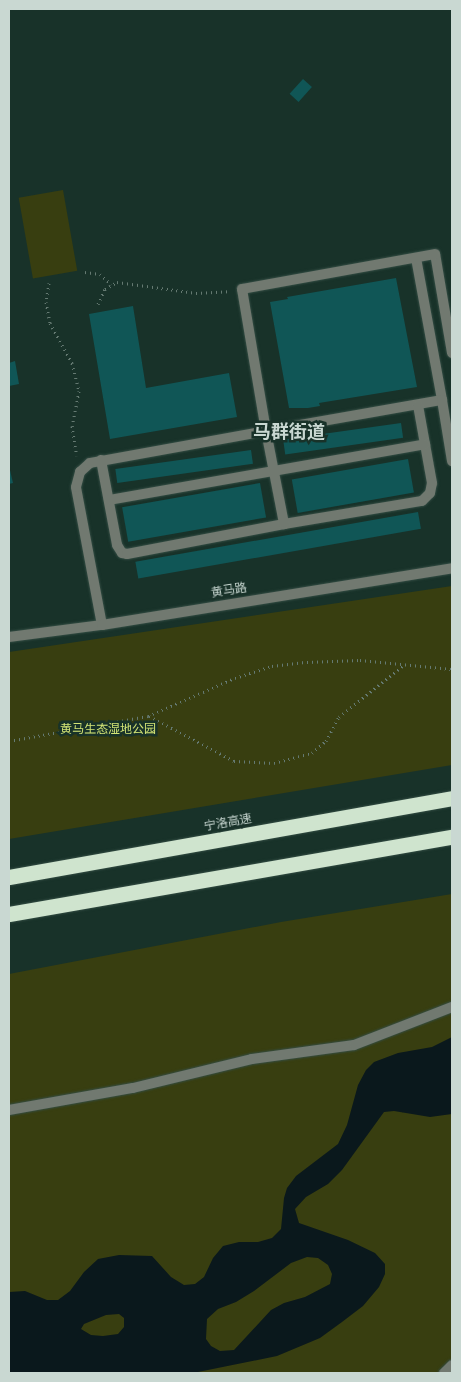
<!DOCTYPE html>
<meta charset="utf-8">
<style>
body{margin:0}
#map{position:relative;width:461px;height:1382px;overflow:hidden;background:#183229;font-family:Roboto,"Noto Sans SC",sans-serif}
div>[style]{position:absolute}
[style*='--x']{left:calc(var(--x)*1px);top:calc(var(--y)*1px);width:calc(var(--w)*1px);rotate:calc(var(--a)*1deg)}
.green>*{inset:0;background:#383e10;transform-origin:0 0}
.water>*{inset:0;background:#0a181c}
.building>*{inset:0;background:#105656;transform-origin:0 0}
.path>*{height:3px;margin-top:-1.5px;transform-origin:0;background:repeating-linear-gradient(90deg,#657a72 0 1px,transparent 0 5px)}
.roads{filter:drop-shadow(0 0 1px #344d44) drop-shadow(0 0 1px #344d44)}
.service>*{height:10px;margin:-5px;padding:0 5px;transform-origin:5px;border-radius:5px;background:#717970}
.minor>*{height:10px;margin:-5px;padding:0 5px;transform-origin:5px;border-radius:5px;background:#717970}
.motorway>*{height:15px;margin:-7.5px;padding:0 7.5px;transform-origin:7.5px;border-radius:7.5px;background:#cfe4ce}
span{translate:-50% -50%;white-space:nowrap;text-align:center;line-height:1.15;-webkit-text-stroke:5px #183229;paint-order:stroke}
.street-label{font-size:12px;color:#c9d8d2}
.park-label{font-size:12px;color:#d3e475}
.district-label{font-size:18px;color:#c9d8d2;font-weight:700}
.frame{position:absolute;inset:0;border:10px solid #c9d8d2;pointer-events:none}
</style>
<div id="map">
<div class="green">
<div style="left:63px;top:190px;width:82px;height:45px;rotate:80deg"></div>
<div style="clip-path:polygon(452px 586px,452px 765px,9px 839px,9px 652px)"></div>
<div style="clip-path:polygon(452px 894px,452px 1373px,9px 1373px,9px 974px,281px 922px)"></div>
</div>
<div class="water">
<div style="clip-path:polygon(evenodd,452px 1037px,452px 1114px,430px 1117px,394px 1111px,384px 1112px,342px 1170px,328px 1184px,306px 1197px,295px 1209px,299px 1223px,348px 1240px,375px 1253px,385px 1264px,385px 1274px,379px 1287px,363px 1306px,342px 1322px,320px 1338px,277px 1356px,193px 1373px,9px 1373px,9px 1292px,25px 1291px,47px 1300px,58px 1300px,70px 1291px,84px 1272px,98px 1259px,119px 1255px,152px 1256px,171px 1277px,184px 1285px,195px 1284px,204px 1277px,213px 1258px,223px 1246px,239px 1242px,258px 1242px,272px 1238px,281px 1229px,284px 1198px,287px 1188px,296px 1176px,338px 1144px,347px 1125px,358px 1085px,366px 1070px,374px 1062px,398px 1053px,432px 1047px,452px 1037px,307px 1257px,318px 1258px,328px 1265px,332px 1274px,330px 1284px,305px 1297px,284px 1303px,271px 1310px,234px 1350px,220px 1351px,211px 1346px,206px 1339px,207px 1319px,218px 1309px,236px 1302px,254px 1291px,291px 1263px,307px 1257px,452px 1037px,119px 1314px,124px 1318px,124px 1327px,118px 1334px,103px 1336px,91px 1335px,81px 1329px,84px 1324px,106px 1315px,119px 1314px)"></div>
</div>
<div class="building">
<div style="left:303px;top:79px;width:12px;height:20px;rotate:42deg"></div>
<div style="clip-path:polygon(396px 278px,417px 387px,319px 403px,320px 406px,308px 408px,289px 408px,270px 302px,288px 299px,287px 297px)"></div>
<div style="clip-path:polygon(133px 306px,146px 388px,229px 373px,237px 417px,110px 439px,89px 314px)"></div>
<div style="clip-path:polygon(15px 361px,19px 384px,9px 386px,9px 363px)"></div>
<div style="left:401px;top:423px;width:15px;height:119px;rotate:82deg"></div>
<div style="left:251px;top:450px;width:14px;height:137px;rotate:82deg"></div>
<div style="left:408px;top:459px;width:34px;height:118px;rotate:80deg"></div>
<div style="clip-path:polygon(9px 466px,13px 483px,9px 484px)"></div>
<div style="left:260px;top:483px;width:35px;height:140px;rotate:80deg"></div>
<div style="left:418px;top:512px;width:17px;height:287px;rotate:80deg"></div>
</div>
<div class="path">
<div style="--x:85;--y:272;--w:15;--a:8"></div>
<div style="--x:100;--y:274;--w:15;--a:42"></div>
<div style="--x:49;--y:283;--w:19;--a:99"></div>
<div style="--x:46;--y:302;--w:21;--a:79"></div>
<div style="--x:50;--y:323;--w:46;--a:61.2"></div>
<div style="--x:72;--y:363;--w:29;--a:76"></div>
<div style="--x:79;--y:391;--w:36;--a:101"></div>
<div style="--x:72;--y:426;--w:30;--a:81"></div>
<div style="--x:98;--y:304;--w:17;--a:-65"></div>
<div style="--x:105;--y:289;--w:14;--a:-30"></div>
<div style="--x:117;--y:282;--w:80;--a:7.9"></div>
<div style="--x:196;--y:293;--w:33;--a:-3"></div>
<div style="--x:149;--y:716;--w:96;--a:27.9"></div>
<div style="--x:234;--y:761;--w:40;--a:2.9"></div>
<div style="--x:274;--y:763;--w:39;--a:-15"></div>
<div style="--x:312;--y:753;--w:18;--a:-41"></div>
<div style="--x:326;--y:741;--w:27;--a:-62"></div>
<div style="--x:339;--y:717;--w:85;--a:-38.8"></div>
<div style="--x:9;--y:741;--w:141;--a:-10.2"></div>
<div style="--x:148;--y:716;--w:95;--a:-23.6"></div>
<div style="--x:235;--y:678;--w:39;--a:-18"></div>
<div style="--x:272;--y:666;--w:35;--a:-7"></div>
<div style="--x:307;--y:662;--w:53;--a:-2.2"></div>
<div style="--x:360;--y:660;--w:92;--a:5.6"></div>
</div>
<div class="roads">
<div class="service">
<div style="--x:416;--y:258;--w:144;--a:79.6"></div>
<div style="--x:452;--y:353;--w:100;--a:-99.7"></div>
<div style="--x:435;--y:254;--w:196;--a:169.7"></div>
<div style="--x:242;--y:289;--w:144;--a:80.4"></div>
<div style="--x:266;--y:431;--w:179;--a:-10"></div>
<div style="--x:442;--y:400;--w:62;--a:80.7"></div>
<div style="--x:101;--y:460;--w:86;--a:79.3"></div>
<div style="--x:117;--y:545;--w:9;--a:58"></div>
<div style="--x:122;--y:553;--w:5;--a:11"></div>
<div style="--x:127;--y:554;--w:160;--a:-10.8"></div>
<div style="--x:284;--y:524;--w:140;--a:-9.5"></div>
<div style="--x:422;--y:501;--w:11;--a:-45"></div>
<div style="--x:430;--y:493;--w:10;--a:-79"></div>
<div style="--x:432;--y:483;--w:79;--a:-100.2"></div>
<div style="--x:109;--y:500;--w:321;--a:-10"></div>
<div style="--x:102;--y:625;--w:140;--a:-100.7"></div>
<div style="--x:76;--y:487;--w:16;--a:-75"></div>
<div style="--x:80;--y:472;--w:13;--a:-42"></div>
<div style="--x:90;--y:463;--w:179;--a:-10.3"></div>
<div style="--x:266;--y:431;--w:95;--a:79"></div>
<div style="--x:9;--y:1110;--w:126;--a:-10.1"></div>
<div style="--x:133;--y:1088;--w:122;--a:-13.7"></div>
<div style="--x:252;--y:1059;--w:103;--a:-7.8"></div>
<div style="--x:354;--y:1045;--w:105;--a:-21.2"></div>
<div style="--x:444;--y:1373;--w:11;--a:-45"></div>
</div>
<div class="minor">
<div style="--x:9;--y:637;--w:94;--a:-7.4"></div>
<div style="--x:102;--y:625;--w:355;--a:-9.2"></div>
</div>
<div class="motorway">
<div style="--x:9;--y:877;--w:450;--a:-10.1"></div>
<div style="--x:9;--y:914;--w:450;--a:-9.9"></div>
</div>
</div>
<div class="street-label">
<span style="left:229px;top:591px;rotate:-9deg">黄马路</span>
<span style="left:228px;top:823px;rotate:-10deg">宁洛高速</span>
</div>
<div class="park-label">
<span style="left:108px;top:730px">黄马生态湿地公园</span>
</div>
<div class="district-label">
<span style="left:289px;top:432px">马群街道</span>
</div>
<div class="frame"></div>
</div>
